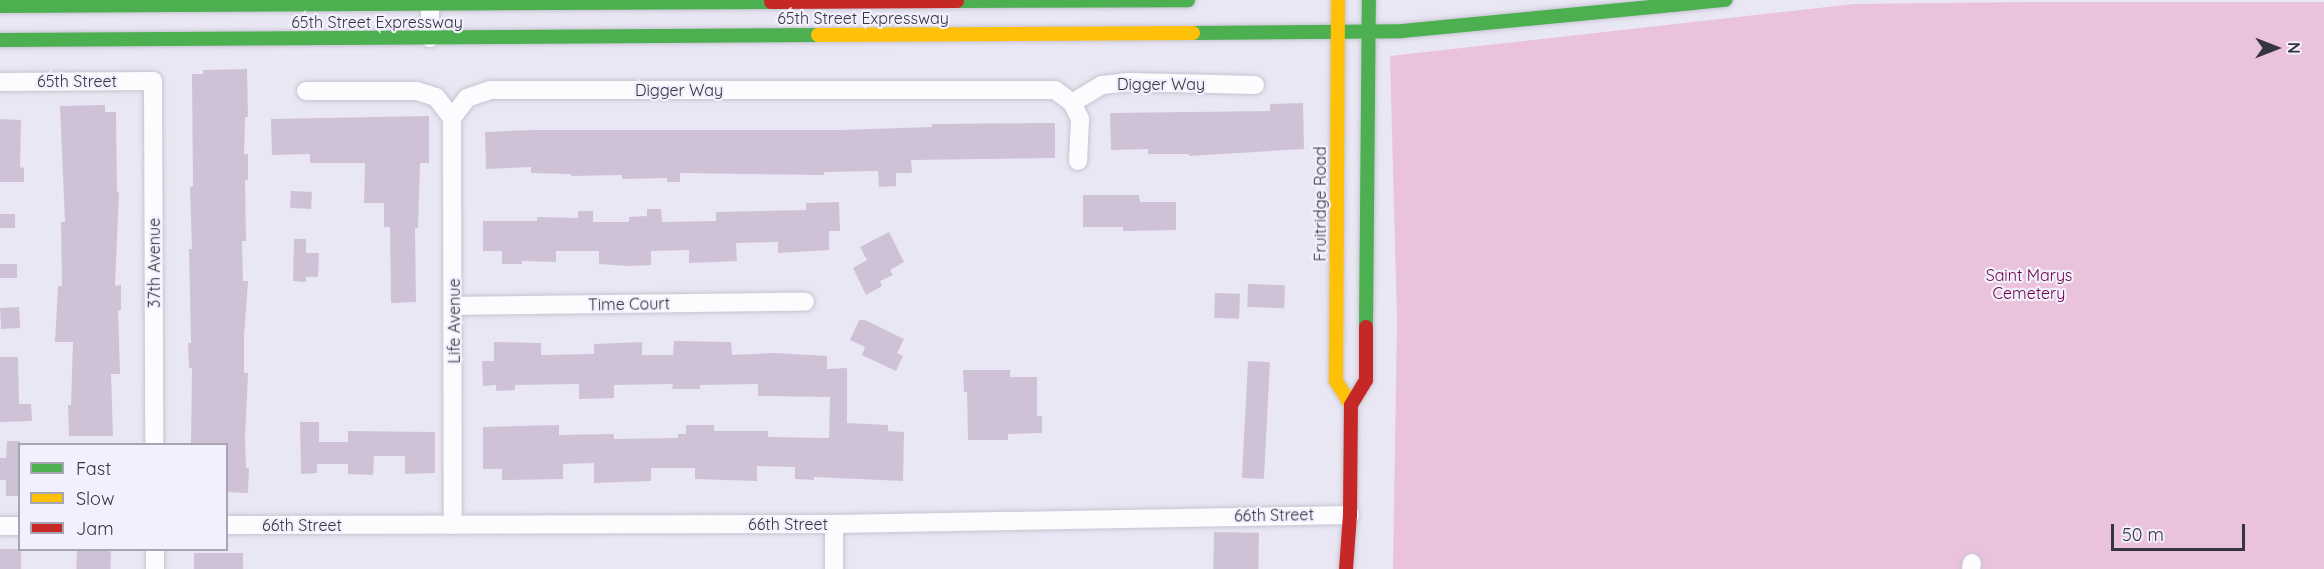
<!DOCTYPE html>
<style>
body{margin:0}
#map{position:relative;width:2324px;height:569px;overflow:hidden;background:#eae7f5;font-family:Quicksand,sans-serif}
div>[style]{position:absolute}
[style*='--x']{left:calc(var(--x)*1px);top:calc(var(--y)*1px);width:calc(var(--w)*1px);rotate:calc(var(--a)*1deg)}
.green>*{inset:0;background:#ebc2dc}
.building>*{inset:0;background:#cfc2d6;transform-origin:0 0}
.roads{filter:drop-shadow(0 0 2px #c7c4d1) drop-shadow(0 0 2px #c7c4d1)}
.street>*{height:18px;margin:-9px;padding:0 9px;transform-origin:9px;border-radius:9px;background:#fcfbfe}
.fast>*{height:14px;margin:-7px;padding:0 7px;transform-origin:7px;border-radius:7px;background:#4caf50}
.slow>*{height:14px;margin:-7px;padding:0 7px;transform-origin:7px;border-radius:7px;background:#ffc107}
.jam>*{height:14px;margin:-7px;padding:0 7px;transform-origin:7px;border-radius:7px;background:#c62828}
span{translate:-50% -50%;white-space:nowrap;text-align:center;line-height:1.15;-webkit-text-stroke:4.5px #f3f0fd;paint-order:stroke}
.street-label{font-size:16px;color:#373441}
.park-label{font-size:16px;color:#6d0048}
.legend{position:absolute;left:18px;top:443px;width:210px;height:108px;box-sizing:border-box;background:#f3f0fd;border:2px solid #a8a5b2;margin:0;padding:8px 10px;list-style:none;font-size:18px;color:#373441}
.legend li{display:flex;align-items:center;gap:12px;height:30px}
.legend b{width:30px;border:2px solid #a8a5b2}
.north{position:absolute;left:2246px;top:18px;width:60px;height:60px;-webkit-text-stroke:4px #f3f0fd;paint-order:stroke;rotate:90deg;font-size:16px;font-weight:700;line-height:24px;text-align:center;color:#373441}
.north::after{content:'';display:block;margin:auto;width:21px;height:27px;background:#373441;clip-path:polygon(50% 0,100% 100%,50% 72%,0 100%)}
.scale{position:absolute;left:2111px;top:524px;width:134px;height:27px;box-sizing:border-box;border:3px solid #373441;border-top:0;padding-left:8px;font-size:18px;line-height:21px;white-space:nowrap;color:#373441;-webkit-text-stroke:4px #f3f0fd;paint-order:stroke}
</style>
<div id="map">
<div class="green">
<div style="clip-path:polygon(2028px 2px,2324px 2px,2324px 569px,1393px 569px,1397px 320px,1390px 56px,1854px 4px)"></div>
</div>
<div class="building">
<div style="clip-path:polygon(247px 69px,248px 117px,245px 117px,244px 154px,248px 154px,248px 180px,245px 180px,246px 241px,242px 241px,243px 281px,248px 281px,244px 337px,244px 373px,248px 373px,245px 438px,246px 468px,249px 468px,248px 493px,226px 492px,226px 444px,191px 444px,192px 368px,189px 368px,188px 343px,191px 343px,189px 249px,192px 249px,190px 187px,193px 186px,192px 74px,203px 74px,203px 70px)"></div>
<div style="clip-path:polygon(1303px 103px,1304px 149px,1189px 156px,1189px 154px,1148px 154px,1148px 149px,1111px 150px,1110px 113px,1270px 111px,1270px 104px)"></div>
<div style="clip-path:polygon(105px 105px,105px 112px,116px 112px,117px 192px,119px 192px,115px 286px,121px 285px,121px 310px,118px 311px,120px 374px,111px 374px,113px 436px,69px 436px,68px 405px,71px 405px,73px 342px,55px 342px,58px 286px,62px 286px,61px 222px,65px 222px,60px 106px)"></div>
<div style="clip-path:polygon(429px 116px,429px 163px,420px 163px,418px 228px,415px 228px,416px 302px,391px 303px,390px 227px,384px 227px,384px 203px,364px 203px,365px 163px,310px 163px,310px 154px,272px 155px,271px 119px)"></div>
<div style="clip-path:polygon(0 119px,21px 120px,20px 167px,24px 168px,24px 182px,0 182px)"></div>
<div style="clip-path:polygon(1055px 123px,1055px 158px,911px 160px,912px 173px,896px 173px,896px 186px,879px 187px,878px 171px,824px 172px,824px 175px,680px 173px,680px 182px,667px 182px,667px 178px,622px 179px,622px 175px,571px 176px,571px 174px,531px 173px,531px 167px,486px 169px,485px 132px,532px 130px,839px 130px,932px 127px,932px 124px)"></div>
<div style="left:291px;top:191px;width:21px;height:17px;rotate:3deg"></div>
<div style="clip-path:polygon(1083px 195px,1139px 195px,1140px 202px,1176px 202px,1176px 230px,1123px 231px,1123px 227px,1083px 227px)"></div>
<div style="clip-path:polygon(839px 202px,840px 231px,829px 231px,829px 250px,778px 253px,778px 242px,736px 243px,737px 261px,689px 263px,689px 250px,651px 251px,651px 265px,630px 266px,599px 264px,599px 251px,556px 251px,556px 262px,522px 261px,522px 264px,502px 264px,502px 251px,483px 251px,483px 221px,537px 221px,537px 217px,578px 218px,578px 211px,593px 211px,593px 222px,629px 222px,629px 217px,647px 216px,647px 209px,661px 209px,662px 222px,716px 221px,716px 212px,806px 210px,806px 203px)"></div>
<div style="left:0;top:214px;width:15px;height:14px"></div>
<div style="clip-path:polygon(889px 232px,904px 262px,890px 270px,893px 275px,880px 281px,882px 286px,866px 295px,853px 268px,867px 260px,860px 247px)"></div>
<div style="clip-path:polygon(294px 239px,306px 239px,306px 253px,319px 253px,318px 277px,306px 277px,306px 282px,293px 281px)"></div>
<div style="left:17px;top:264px;width:14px;height:17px;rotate:90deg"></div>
<div style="left:1248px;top:284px;width:37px;height:23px;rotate:2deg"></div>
<div style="left:1215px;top:293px;width:25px;height:25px;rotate:2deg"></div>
<div style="left:19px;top:307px;width:21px;height:19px;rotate:87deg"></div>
<div style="clip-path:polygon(859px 320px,865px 320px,904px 339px,897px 353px,903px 356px,896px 371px,862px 355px,865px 347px,850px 340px)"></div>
<div style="clip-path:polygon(674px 341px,731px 342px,732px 355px,775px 353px,827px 356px,827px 369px,847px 368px,847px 423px,888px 425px,888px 431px,904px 432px,903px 481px,814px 477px,814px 480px,795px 479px,795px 467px,757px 466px,757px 481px,695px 479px,695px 468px,651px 468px,651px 481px,594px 483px,594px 463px,563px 464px,563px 479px,502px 480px,502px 469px,483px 469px,483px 427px,559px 425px,559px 435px,614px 434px,614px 439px,678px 438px,678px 434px,686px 434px,686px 425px,714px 425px,714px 431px,768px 431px,768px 437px,829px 438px,830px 397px,758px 396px,758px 384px,700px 385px,700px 389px,672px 389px,673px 384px,614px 385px,614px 398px,579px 399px,579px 384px,515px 385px,515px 390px,496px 391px,496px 385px,483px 386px,482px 361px,494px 361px,494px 342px,541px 343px,541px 355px,594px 354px,594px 344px,642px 342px,642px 355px,673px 355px)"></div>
<div style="clip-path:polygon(0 357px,18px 357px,19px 404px,31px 404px,32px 421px,0 422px)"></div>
<div style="left:1248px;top:361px;width:22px;height:117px;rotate:3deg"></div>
<div style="clip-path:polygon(963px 370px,1010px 370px,1010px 377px,1037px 377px,1037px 416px,1042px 416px,1042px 433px,1008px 434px,1008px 440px,968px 440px,967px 392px,964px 392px)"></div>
<div style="clip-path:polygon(300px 422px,319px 422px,319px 442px,348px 442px,348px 431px,435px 432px,435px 473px,405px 474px,405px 456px,374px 456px,373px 475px,348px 474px,348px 464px,317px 464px,317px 473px,301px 474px)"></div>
<div style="clip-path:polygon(7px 441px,20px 441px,20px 496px,6px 496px,6px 480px,0 480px,0 458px,6px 458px)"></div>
<div style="left:1214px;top:532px;width:45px;height:37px;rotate:1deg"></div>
<div style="left:21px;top:549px;width:20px;height:21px;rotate:90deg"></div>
<div style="left:77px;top:550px;width:34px;height:19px;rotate:2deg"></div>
<div style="left:194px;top:553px;width:49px;height:16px"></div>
</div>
<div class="roads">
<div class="street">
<div style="--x:430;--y:38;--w:38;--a:-90"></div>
<div style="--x:0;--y:82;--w:153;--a:-0.4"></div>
<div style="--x:153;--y:81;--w:363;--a:89.8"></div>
<div style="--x:306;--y:91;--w:111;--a:0"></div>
<div style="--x:417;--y:91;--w:20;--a:18"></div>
<div style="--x:436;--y:97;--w:26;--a:53"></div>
<div style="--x:1072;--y:103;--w:35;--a:-31"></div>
<div style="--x:1102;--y:85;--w:28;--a:-6"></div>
<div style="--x:1130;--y:82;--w:125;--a:1.4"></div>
<div style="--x:452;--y:118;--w:25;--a:-53"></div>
<div style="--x:467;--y:98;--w:24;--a:-19"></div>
<div style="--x:490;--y:90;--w:565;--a:0"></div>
<div style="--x:1055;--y:90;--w:21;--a:37"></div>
<div style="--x:1072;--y:103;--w:18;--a:63"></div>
<div style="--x:1080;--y:119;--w:42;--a:92.7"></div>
<div style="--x:452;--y:118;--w:407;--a:89.9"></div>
<div style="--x:454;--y:306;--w:351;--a:-0.7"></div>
<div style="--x:834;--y:524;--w:45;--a:90"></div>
<div style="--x:226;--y:525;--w:608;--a:-0.09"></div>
<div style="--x:834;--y:524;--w:516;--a:-1"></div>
<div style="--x:0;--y:526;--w:20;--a:0"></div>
<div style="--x:155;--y:550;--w:19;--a:90"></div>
<div style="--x:1971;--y:569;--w:6;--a:-81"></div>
</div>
<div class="fast">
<div style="--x:957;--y:1;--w:231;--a:-0.2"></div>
<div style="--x:0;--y:6;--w:771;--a:-0.3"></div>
<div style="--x:1193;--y:33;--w:209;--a:-0.5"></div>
<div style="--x:1402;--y:31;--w:325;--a:-5.5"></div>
<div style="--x:0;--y:40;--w:818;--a:-0.35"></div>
<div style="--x:1366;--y:327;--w:327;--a:-89.5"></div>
</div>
<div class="slow">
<div style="--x:1338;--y:0;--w:381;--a:90.3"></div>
<div style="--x:1336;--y:381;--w:28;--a:58"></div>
<div style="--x:818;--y:35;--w:375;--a:-0.3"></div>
</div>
<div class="jam">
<div style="--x:771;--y:2;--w:186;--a:-0.3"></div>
<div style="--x:1346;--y:569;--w:54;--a:-85.8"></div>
<div style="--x:1350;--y:515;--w:110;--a:-89.5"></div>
<div style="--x:1351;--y:405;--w:29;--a:-59"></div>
<div style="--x:1366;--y:380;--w:53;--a:-90"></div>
</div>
</div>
<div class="street-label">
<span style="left:863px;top:18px">65th Street Expressway</span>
<span style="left:377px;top:22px">65th Street Expressway</span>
<span style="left:77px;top:81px">65th Street</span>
<span style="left:1161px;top:84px">Digger Way</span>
<span style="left:679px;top:90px">Digger Way</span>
<span style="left:1320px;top:204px;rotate:-90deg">Fruitridge Road</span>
<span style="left:154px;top:263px;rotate:-90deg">37th Avenue</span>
<span style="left:629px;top:304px;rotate:-1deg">Time Court</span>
<span style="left:454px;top:321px;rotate:-90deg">Life Avenue</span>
<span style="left:1274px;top:515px;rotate:-1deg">66th Street</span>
<span style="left:788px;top:524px">66th Street</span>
<span style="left:302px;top:525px">66th Street</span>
</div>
<div class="park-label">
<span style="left:2029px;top:284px">Saint Marys<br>Cemetery</span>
</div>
<ul class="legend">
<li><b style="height:8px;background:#4caf50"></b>Fast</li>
<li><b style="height:8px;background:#ffc107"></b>Slow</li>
<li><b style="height:8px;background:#c62828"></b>Jam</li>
</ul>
<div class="north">N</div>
<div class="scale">50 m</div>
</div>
